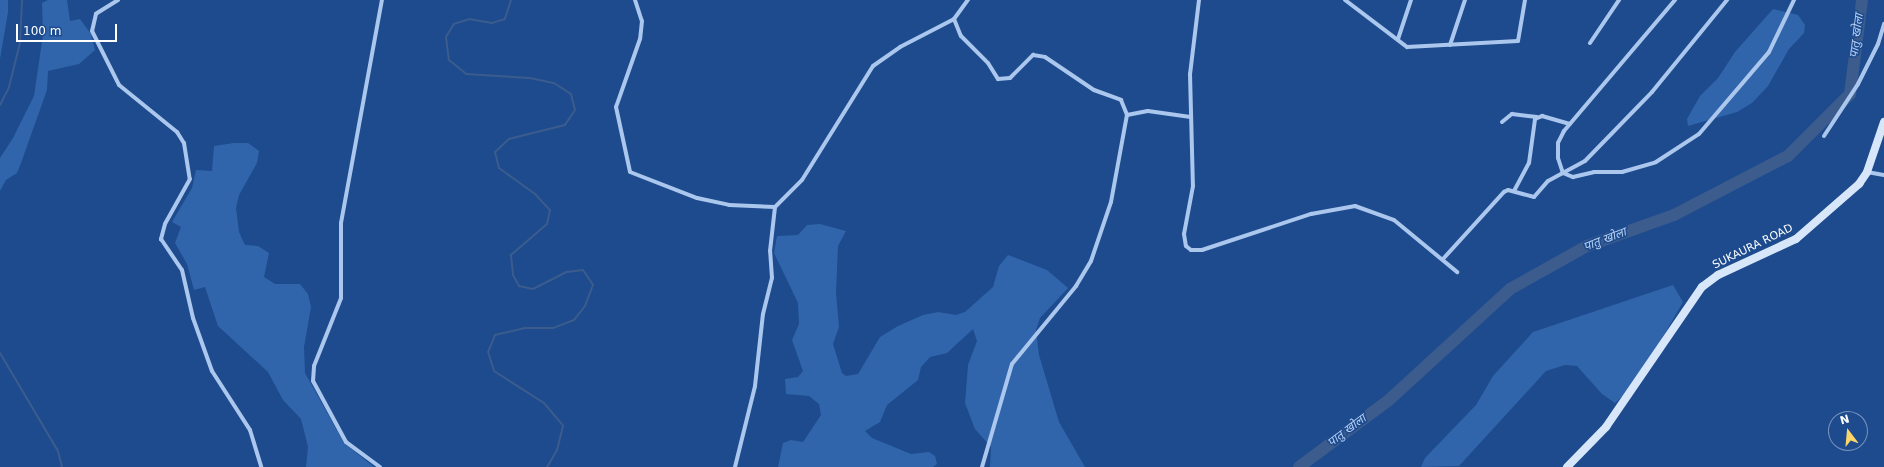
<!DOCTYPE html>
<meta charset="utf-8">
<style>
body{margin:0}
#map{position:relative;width:1884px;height:467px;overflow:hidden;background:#1d4b8e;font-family:"DejaVu Sans","Noto Sans Devanagari",sans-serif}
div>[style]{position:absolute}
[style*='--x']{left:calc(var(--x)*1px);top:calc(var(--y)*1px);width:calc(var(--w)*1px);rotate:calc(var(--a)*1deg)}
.green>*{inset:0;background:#3065ac}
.stream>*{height:2px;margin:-1px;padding:0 1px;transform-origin:1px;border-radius:1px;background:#3b5c8d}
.river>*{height:12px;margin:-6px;padding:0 6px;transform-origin:6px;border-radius:6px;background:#3b5c8d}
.street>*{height:4px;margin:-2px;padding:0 2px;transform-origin:2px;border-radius:2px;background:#abc7ed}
.secondary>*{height:8px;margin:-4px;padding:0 4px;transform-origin:4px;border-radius:4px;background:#d8e6fa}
span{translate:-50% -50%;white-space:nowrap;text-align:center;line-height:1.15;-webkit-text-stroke:3px #1d4b8e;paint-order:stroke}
.street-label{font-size:11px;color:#fff}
.water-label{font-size:12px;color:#b7d1f4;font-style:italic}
.north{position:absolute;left:1828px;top:411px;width:40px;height:40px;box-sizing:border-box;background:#1d4b8e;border:1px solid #7793bb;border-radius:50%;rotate:344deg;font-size:11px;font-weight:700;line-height:16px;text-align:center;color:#fff}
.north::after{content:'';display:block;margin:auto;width:14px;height:18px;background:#fdd66a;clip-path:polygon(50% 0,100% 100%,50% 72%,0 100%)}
.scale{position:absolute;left:16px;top:24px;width:101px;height:18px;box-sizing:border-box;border:2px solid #fff;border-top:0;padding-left:5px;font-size:12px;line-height:14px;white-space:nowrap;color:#fff;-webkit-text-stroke:3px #1d4b8e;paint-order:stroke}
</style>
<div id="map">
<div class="green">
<div style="clip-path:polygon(0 0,8px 0,8px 12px,0 59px)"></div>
<div style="clip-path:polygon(48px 0,67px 0,70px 21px,80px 19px,91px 34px,95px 50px,79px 64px,48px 71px,47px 90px,21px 163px,17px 173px,6px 180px,0 191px,0 158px,13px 138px,34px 96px,43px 35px,42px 3px)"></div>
<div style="clip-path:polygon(1773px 9px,1798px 15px,1805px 25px,1804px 33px,1789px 49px,1768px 86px,1752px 103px,1737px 112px,1688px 126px,1687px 119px,1700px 96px,1718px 78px,1735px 52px)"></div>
<div style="clip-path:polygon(234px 143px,248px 143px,259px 151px,257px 163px,239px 195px,236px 208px,239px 232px,245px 245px,258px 246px,269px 253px,264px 277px,275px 284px,300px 284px,308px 294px,311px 307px,304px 347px,305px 373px,344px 443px,374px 467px,306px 467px,308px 447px,301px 419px,283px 400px,268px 372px,218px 326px,205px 287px,194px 290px,187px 264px,175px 243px,181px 227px,172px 222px,192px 188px,196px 170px,212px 171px,214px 146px)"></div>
<div style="clip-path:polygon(820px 224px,846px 231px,838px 246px,836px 293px,839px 327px,833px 344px,842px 373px,846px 376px,858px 374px,880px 337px,898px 326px,923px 315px,938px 312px,956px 315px,965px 312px,993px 287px,999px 266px,1008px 255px,1047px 270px,1068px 288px,1040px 318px,1036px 330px,1039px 355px,1059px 422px,1085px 467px,990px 467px,991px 447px,975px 429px,965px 403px,968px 365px,977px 341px,973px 329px,947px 353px,930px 357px,921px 367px,918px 380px,887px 405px,880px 422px,865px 431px,872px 438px,911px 454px,929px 452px,935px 456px,937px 464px,933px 467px,778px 467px,783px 443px,791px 440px,803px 442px,821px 415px,819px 404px,809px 396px,786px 394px,785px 379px,798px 377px,803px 371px,792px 340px,799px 324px,798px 303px,774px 253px,777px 236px,798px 235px,807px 225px)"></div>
<div style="clip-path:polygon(1673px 285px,1683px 302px,1657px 347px,1625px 394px,1615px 403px,1602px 394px,1577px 366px,1565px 365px,1546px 371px,1459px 466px,1421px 467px,1425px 458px,1476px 405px,1493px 376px,1533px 332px)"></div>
</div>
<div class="stream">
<div style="--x:511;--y:0;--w:20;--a:108"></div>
<div style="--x:505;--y:19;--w:14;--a:163"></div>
<div style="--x:492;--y:23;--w:22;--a:-170"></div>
<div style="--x:470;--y:19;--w:17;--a:163"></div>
<div style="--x:454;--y:24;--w:15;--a:122"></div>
<div style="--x:446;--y:37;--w:23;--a:83"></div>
<div style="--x:449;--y:60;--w:22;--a:39"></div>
<div style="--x:466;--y:74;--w:64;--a:3.6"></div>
<div style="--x:530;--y:78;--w:25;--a:12"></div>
<div style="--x:554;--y:83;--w:20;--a:33"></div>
<div style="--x:571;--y:94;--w:16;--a:76"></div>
<div style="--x:575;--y:110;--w:18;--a:124"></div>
<div style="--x:565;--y:125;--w:58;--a:166"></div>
<div style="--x:509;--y:139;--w:19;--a:137"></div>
<div style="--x:495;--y:152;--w:16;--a:76"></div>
<div style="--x:499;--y:168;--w:44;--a:35.8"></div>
<div style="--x:535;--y:194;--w:22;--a:47"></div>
<div style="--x:550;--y:210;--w:14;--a:102"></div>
<div style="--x:547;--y:224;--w:48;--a:139.3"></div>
<div style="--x:511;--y:255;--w:20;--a:84"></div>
<div style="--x:513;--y:275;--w:13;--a:61"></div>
<div style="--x:519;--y:286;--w:14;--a:12"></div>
<div style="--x:533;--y:289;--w:38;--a:-27"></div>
<div style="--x:567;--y:272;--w:16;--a:-7"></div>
<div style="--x:583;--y:270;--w:18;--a:56"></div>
<div style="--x:593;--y:285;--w:22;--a:111"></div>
<div style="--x:585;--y:306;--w:18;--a:128"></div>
<div style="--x:574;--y:320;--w:22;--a:159"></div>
<div style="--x:553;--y:328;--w:28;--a:180"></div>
<div style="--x:525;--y:328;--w:31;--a:167"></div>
<div style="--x:495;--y:335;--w:18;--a:112"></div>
<div style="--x:488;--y:352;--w:20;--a:72"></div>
<div style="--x:494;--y:371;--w:59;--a:32.6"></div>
<div style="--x:544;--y:403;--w:30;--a:50"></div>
<div style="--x:563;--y:426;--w:25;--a:104"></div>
<div style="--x:557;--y:450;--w:20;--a:120"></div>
<div style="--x:0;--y:105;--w:20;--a:-63"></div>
<div style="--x:9;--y:87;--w:45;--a:-76"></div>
<div style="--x:20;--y:43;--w:43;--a:-87.3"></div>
<div style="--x:0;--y:353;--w:114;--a:59.4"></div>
<div style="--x:58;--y:451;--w:16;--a:76"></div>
</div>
<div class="river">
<div style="--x:1299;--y:467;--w:112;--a:-36.7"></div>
<div style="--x:1389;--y:400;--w:164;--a:-42.5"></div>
<div style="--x:1510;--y:289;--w:88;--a:-29.2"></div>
<div style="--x:1587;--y:246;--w:92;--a:-19.6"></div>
<div style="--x:1674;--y:215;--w:128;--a:-27.4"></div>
<div style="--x:1788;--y:156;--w:88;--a:-45"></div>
<div style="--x:1850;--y:94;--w:95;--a:-82.7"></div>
</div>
<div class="street">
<div style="--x:118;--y:0;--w:26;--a:148"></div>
<div style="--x:96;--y:14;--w:17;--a:103"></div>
<div style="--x:92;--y:31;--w:60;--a:63.4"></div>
<div style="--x:119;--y:85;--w:75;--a:39"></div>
<div style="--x:177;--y:132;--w:13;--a:58"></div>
<div style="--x:184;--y:143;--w:36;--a:81"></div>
<div style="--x:190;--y:179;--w:51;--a:119.1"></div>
<div style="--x:165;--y:224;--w:16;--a:105"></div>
<div style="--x:161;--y:239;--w:37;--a:56"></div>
<div style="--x:182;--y:270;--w:49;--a:77.1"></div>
<div style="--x:193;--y:318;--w:56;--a:70.3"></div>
<div style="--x:212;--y:371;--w:70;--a:57.2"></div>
<div style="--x:250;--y:430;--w:39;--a:73"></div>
<div style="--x:635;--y:0;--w:22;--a:72"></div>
<div style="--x:642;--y:21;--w:18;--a:96"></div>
<div style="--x:640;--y:39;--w:72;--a:109.4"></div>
<div style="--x:616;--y:107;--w:66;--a:77.8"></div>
<div style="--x:630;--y:172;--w:72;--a:21.2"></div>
<div style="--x:697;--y:198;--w:33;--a:12"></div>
<div style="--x:729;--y:205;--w:46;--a:2.5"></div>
<div style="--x:1199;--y:0;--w:75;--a:96.9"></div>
<div style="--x:1190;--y:74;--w:112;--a:88.5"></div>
<div style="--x:1193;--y:186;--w:49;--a:100.6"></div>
<div style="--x:1184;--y:234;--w:12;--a:81"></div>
<div style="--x:1186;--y:246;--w:6;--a:39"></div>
<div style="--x:1191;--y:250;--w:11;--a:0"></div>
<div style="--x:1202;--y:250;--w:115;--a:-18.3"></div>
<div style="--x:1311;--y:214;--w:45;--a:-10.3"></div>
<div style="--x:1355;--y:206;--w:41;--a:19.7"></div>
<div style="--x:1394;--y:220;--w:82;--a:39.5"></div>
<div style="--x:1345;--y:0;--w:78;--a:37.2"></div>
<div style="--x:1407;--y:47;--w:111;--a:-3.1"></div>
<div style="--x:1518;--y:41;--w:42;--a:-80.3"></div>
<div style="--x:1675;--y:0;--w:172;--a:130.3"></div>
<div style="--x:1564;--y:131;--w:13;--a:117"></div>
<div style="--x:1558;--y:143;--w:15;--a:90"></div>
<div style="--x:1558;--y:158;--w:16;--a:72"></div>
<div style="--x:1563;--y:173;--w:11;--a:22"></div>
<div style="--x:1573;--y:177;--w:22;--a:-13"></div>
<div style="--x:1594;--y:172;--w:28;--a:0"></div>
<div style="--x:1622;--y:172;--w:35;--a:-16"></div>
<div style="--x:1656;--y:162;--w:51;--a:-33.1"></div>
<div style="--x:1699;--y:134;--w:108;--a:-49.5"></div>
<div style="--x:1769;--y:52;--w:58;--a:-64.3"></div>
<div style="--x:954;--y:19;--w:18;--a:68"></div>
<div style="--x:961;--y:36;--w:38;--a:45"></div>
<div style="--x:988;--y:63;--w:19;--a:58"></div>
<div style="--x:998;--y:79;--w:12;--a:-5"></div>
<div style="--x:1010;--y:78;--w:33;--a:-45"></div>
<div style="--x:1033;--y:55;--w:12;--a:9"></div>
<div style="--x:1045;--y:57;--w:59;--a:34"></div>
<div style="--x:1094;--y:90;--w:29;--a:20"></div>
<div style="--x:1121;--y:100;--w:16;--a:68"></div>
<div style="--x:1398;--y:39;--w:41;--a:-71.6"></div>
<div style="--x:1590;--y:43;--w:52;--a:-56"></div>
<div style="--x:1450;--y:45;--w:47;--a:-71.6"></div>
<div style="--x:1502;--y:122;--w:13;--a:-39"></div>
<div style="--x:1512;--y:114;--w:25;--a:7"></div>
<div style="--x:1824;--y:136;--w:62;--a:-56.8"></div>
<div style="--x:1858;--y:84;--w:45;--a:-63.4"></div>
<div style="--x:1878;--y:44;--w:21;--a:-73"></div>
<div style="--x:1867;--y:172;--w:17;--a:10"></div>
<div style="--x:1514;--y:191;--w:32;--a:-62"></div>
<div style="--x:1529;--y:163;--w:44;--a:-82.2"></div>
<div style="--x:1535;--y:119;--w:8;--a:-23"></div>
<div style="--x:1542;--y:116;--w:29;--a:16"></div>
<div style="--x:1443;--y:259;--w:91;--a:-47.7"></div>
<div style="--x:1504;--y:192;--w:4;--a:-27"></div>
<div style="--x:1508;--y:190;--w:27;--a:15"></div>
<div style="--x:1534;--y:197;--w:21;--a:-49"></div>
<div style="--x:1548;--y:181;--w:42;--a:-28.4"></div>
<div style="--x:1585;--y:161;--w:96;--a:-45.8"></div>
<div style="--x:1652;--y:92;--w:119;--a:-50.8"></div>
<div style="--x:380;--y:467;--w:42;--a:-143.7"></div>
<div style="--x:346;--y:442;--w:69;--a:-118.4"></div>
<div style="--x:313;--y:381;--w:15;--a:-86"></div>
<div style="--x:314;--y:366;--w:73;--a:-68.3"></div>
<div style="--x:341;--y:298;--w:75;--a:-90"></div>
<div style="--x:341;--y:223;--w:227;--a:-79.6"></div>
<div style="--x:735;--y:467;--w:83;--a:-76.1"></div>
<div style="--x:755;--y:386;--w:72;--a:-83.7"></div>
<div style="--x:763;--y:314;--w:37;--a:-76"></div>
<div style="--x:772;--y:278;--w:27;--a:-94"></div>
<div style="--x:770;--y:251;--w:44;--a:-83.5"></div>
<div style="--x:775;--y:207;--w:38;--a:-45"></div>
<div style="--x:802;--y:180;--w:134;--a:-58.1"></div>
<div style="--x:873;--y:66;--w:33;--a:-35"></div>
<div style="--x:900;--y:47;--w:61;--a:-27.4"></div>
<div style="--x:954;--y:19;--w:24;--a:-54"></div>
<div style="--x:982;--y:467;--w:107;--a:-73.8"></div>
<div style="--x:1012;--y:364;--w:101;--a:-50.6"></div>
<div style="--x:1076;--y:286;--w:29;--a:-59"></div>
<div style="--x:1091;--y:261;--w:62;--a:-71.3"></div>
<div style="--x:1111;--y:202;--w:88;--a:-79.6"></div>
<div style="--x:1127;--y:115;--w:21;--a:-11"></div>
<div style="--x:1148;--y:111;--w:43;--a:7.9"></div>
</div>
<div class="secondary">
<div style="--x:1567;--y:467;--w:56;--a:-45.7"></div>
<div style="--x:1606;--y:427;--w:170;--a:-55.6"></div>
<div style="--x:1702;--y:287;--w:20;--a:-37"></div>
<div style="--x:1718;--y:275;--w:86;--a:-24.8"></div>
<div style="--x:1796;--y:239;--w:84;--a:-41.1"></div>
<div style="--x:1859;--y:184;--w:14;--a:-56"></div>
<div style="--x:1867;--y:172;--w:53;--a:-71.2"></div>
</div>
<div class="street-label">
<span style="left:1753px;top:247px;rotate:-26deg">SUKAURA ROAD</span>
</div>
<div class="water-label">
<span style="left:1857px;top:36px;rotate:-83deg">पातु खोला</span>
<span style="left:1605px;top:240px;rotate:-21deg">पातु खोला</span>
<span style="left:1347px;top:431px;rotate:-37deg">पातु खोला</span>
</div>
<div class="north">N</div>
<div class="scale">100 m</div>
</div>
